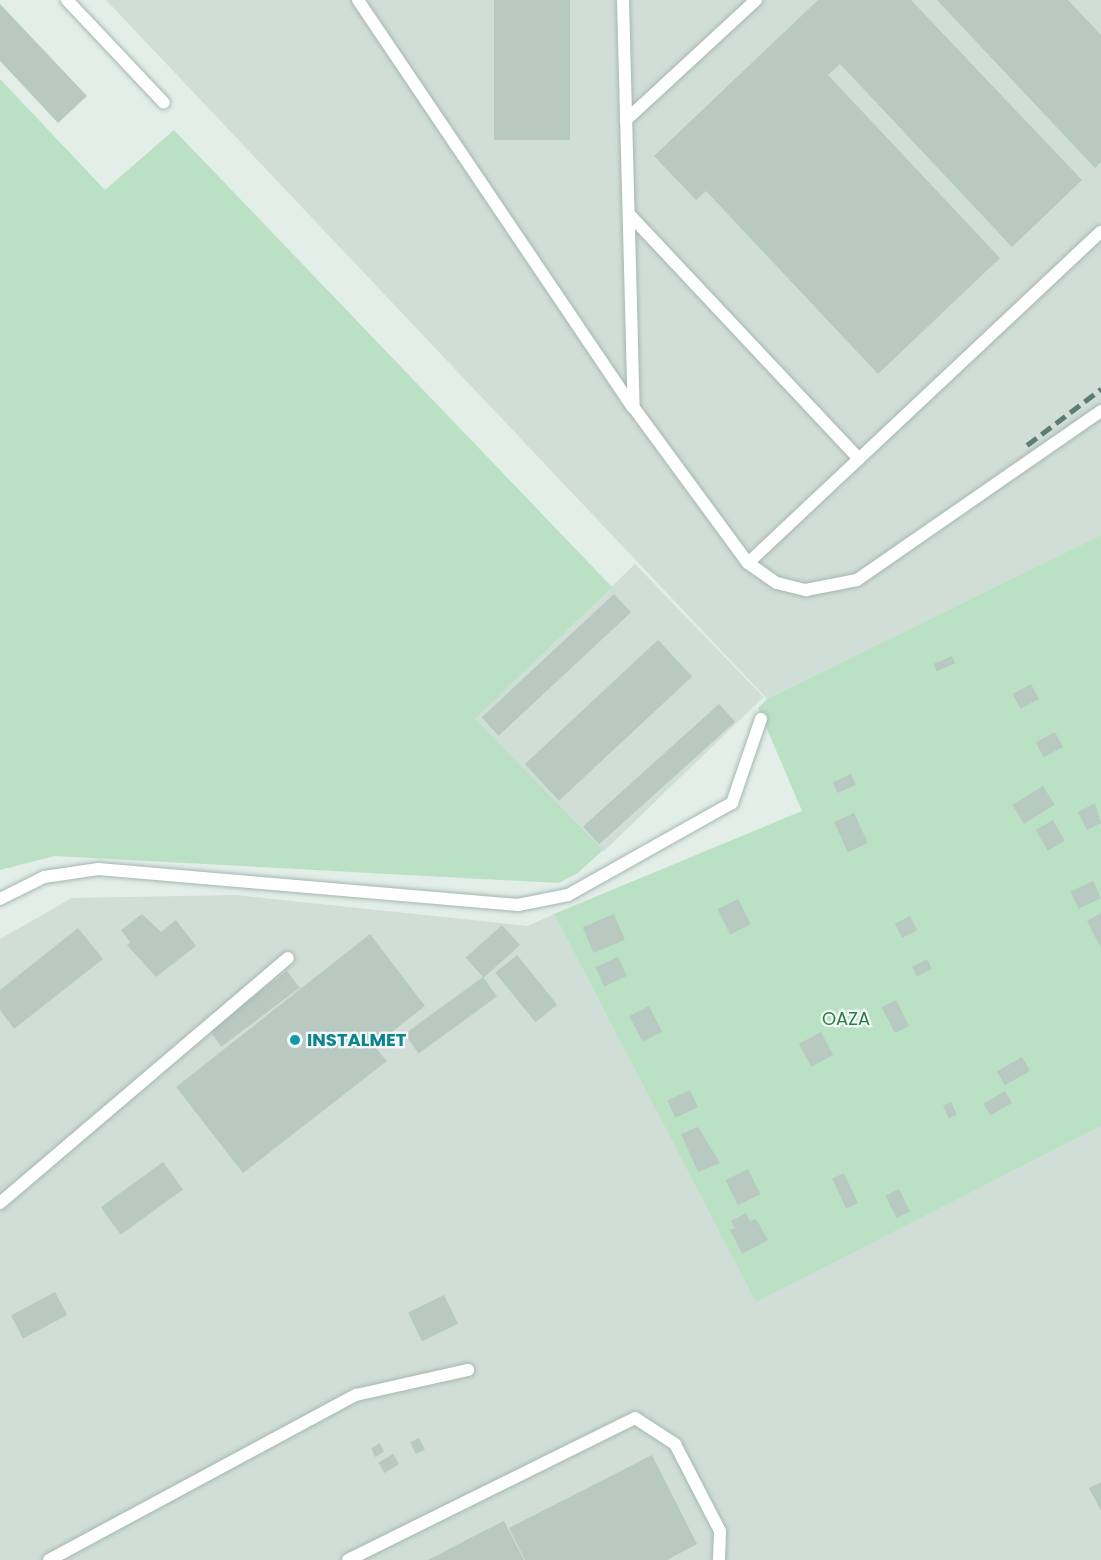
<!DOCTYPE html>
<style>
body{margin:0}
#map{position:relative;width:1101px;height:1560px;overflow:hidden;background:#e3eee9;font-family:Poppins,sans-serif}
div>[style]{position:absolute}
[style*='--x']{left:calc(var(--x)*1px);top:calc(var(--y)*1px);width:calc(var(--w)*1px);rotate:calc(var(--a)*1deg)}
.built>*{inset:0;background:#d1ded8;transform-origin:0 0}
.green>*{inset:0;background:#bbe1c5}
.building>*{inset:0;background:#b8c9c2;transform-origin:0 0}
.roads{filter:drop-shadow(0 0 2px #a5b7b1) drop-shadow(0 0 2px #a5b7b1)}
.lane>*{height:12px;margin:-6px;padding:0 6px;transform-origin:6px;border-radius:6px;background:#fff}
.rail>*{height:4.5px;margin-top:-2.25px;transform-origin:0;background:repeating-linear-gradient(90deg,#5c7d74 0 12px,transparent 0 18px)}
.dots>*{width:16px;height:16px;translate:-50% -50%;box-sizing:border-box;border:3px solid #f4faf7;border-radius:50%}
span{translate:-50% -50%;white-space:nowrap;text-align:center;line-height:1.15;-webkit-text-stroke:4.5px #f4faf7;paint-order:stroke}
.park-label{font-size:18px;color:#287c48}
.culture-label{font-size:18px;color:#0d838f;font-weight:700}
.left{translate:0 -50%;text-align:left}
</style>
<div id="map">
<div class="built">
<div style="clip-path:polygon(106px 0,1101px 0,1101px 535px,767px 699px)"></div>
<div style="left:635px;top:564px;width:185px;height:223px;rotate:46deg"></div>
<div style="clip-path:polygon(236px 895px,528px 926px,554px 914px,756px 1301px,1101px 1126px,1101px 1560px,0 1560px,0 939px,72px 898px)"></div>
</div>
<div class="green">
<div style="clip-path:polygon(0 79px,105px 190px,174px 130px,612px 587px,475px 719px,603px 850px,578px 873px,559px 883px,55px 856px,0 870px)"></div>
<div style="clip-path:polygon(1101px 535px,1101px 1126px,756px 1302px,554px 914px,802px 811px,758px 708px,767px 699px)"></div>
</div>
<div class="building">
<div style="left:494px;top:0;width:76px;height:140px"></div>
<div style="clip-path:polygon(818px 0,911px 0,1082px 180px,1012px 247px,840px 64px,828px 75px,1000px 258px,878px 374px,706px 191px,696px 200px,654px 156px)"></div>
<div style="clip-path:polygon(937px 0,1068px 0,1101px 35px,1101px 162px,1095px 168px)"></div>
<div style="clip-path:polygon(0 4px,87px 96px,58px 123px,0 61px)"></div>
<div style="left:614px;top:594px;width:25px;height:181px;rotate:47deg"></div>
<div style="left:658px;top:640px;width:50px;height:182px;rotate:47deg"></div>
<div style="left:952px;top:656px;width:8px;height:20px;rotate:67deg"></div>
<div style="left:1031px;top:684px;width:17px;height:21px;rotate:62deg"></div>
<div style="left:719px;top:704px;width:24px;height:183px;rotate:48deg"></div>
<div style="left:1055px;top:732px;width:17px;height:22px;rotate:62deg"></div>
<div style="left:851px;top:774px;width:12px;height:20px;rotate:66deg"></div>
<div style="left:1043px;top:786px;width:22px;height:36px;rotate:58deg"></div>
<div style="clip-path:polygon(1095px 803px,1101px 823px,1087px 830px,1078px 812px)"></div>
<div style="left:854px;top:813px;width:33px;height:22px;rotate:65deg"></div>
<div style="left:1053px;top:820px;width:24px;height:20px;rotate:60deg"></div>
<div style="left:1093px;top:881px;width:19px;height:25px;rotate:65deg"></div>
<div style="left:738px;top:899px;width:28px;height:23px;rotate:63deg"></div>
<div style="clip-path:polygon(1101px 913px,1101px 948px,1087px 921px)"></div>
<div style="clip-path:polygon(142px 914px,161px 932px,176px 920px,196px 946px,156px 977px,127px 945px,130px 942px,121px 930px)"></div>
<div style="left:614px;top:914px;width:28px;height:34px;rotate:67deg"></div>
<div style="left:910px;top:916px;width:16px;height:17px;rotate:63deg"></div>
<div style="left:502px;top:925px;width:27px;height:49px;rotate:48deg"></div>
<div style="clip-path:polygon(78px 928px,103px 959px,14px 1029px,0 1010px,0 990px)"></div>
<div style="clip-path:polygon(370px 934px,425px 1006px,374px 1046px,387px 1061px,243px 1173px,176px 1087px)"></div>
<div style="left:517px;top:955px;width:64px;height:28px;rotate:51deg"></div>
<div style="left:618px;top:957px;width:21px;height:25px;rotate:65deg"></div>
<div style="left:927px;top:959px;width:11px;height:17px;rotate:63deg"></div>
<div style="left:287px;top:971px;width:21px;height:98px;rotate:53deg"></div>
<div style="left:483px;top:977px;width:24px;height:97px;rotate:54deg"></div>
<div style="left:896px;top:1000px;width:29px;height:16px;rotate:63deg"></div>
<div style="left:649px;top:1006px;width:29px;height:22px;rotate:63deg"></div>
<div style="left:821px;top:1032px;width:26px;height:25px;rotate:62deg"></div>
<div style="left:1022px;top:1057px;width:16px;height:29px;rotate:60deg"></div>
<div style="left:690px;top:1090px;width:19px;height:25px;rotate:65deg"></div>
<div style="left:1005px;top:1091px;width:14px;height:25px;rotate:60deg"></div>
<div style="left:951px;top:1102px;width:14px;height:9px;rotate:65deg"></div>
<div style="clip-path:polygon(698px 1127px,720px 1163px,698px 1172px,681px 1134px)"></div>
<div style="left:163px;top:1162px;width:34px;height:77px;rotate:54deg"></div>
<div style="left:748px;top:1169px;width:28px;height:25px;rotate:64deg"></div>
<div style="left:844px;top:1173px;width:33px;height:13px;rotate:65deg"></div>
<div style="left:899px;top:1189px;width:25px;height:15px;rotate:64deg"></div>
<div style="clip-path:polygon(746px 1213px,750px 1221px,756px 1219px,768px 1240px,742px 1254px,730px 1230px,735px 1228px,731px 1221px)"></div>
<div style="left:55px;top:1292px;width:26px;height:50px;rotate:62deg"></div>
<div style="left:444px;top:1295px;width:32px;height:40px;rotate:64deg"></div>
<div style="left:419px;top:1438px;width:13px;height:10px;rotate:63deg"></div>
<div style="clip-path:polygon(380px 1443px,384px 1452px,375px 1457px,371px 1448px)"></div>
<div style="left:393px;top:1454px;width:12px;height:17px;rotate:59deg"></div>
<div style="clip-path:polygon(652px 1455px,697px 1544px,667px 1560px,525px 1560px,509px 1528px)"></div>
<div style="clip-path:polygon(1101px 1482px,1101px 1511px,1089px 1488px)"></div>
<div style="clip-path:polygon(504px 1521px,524px 1560px,428px 1560px,476px 1535px)"></div>
</div>
<div class="roads">
<div class="lane">
<div style="--x:67;--y:0;--w:141;--a:46.7"></div>
<div style="--x:358;--y:0;--w:491;--a:56"></div>
<div style="--x:623;--y:0;--w:408;--a:88.5"></div>
<div style="--x:634;--y:408;--w:192;--a:53.7"></div>
<div style="--x:748;--y:563;--w:484;--a:-43.2"></div>
<div style="--x:626;--y:120;--w:177;--a:-42.7"></div>
<div style="--x:629;--y:214;--w:336;--a:46.8"></div>
<div style="--x:748;--y:563;--w:35;--a:35"></div>
<div style="--x:777;--y:583;--w:30;--a:14"></div>
<div style="--x:806;--y:590;--w:52;--a:-11.1"></div>
<div style="--x:857;--y:580;--w:297;--a:-34.7"></div>
<div style="--x:0;--y:899;--w:49;--a:-26.6"></div>
<div style="--x:44;--y:877;--w:55;--a:-8.4"></div>
<div style="--x:98;--y:869;--w:422;--a:4.9"></div>
<div style="--x:518;--y:905;--w:51;--a:-11.3"></div>
<div style="--x:568;--y:895;--w:188;--a:-29.3"></div>
<div style="--x:732;--y:803;--w:89;--a:-71"></div>
<div style="--x:0;--y:1203;--w:378;--a:-40.4"></div>
<div style="--x:49;--y:1560;--w:349;--a:-28.3"></div>
<div style="--x:356;--y:1395;--w:115;--a:-12.6"></div>
<div style="--x:348;--y:1560;--w:320;--a:-26.3"></div>
<div style="--x:635;--y:1418;--w:48;--a:33"></div>
<div style="--x:675;--y:1444;--w:98;--a:62.7"></div>
<div style="--x:720;--y:1531;--w:29;--a:92"></div>
</div>
</div>
<div class="rail">
<div style="--x:1027;--y:445;--w:93;--a:-37.1"></div>
</div>
<div class="dots">
<div style="left:295px;top:1040px;background:#0f9aa8"></div>
</div>
<div class="park-label">
<span style="left:846px;top:1019px">OAZA</span>
</div>
<div class="culture-label">
<span class="left" style="left:307px;top:1040px">INSTALMET</span>
</div>
</div>
